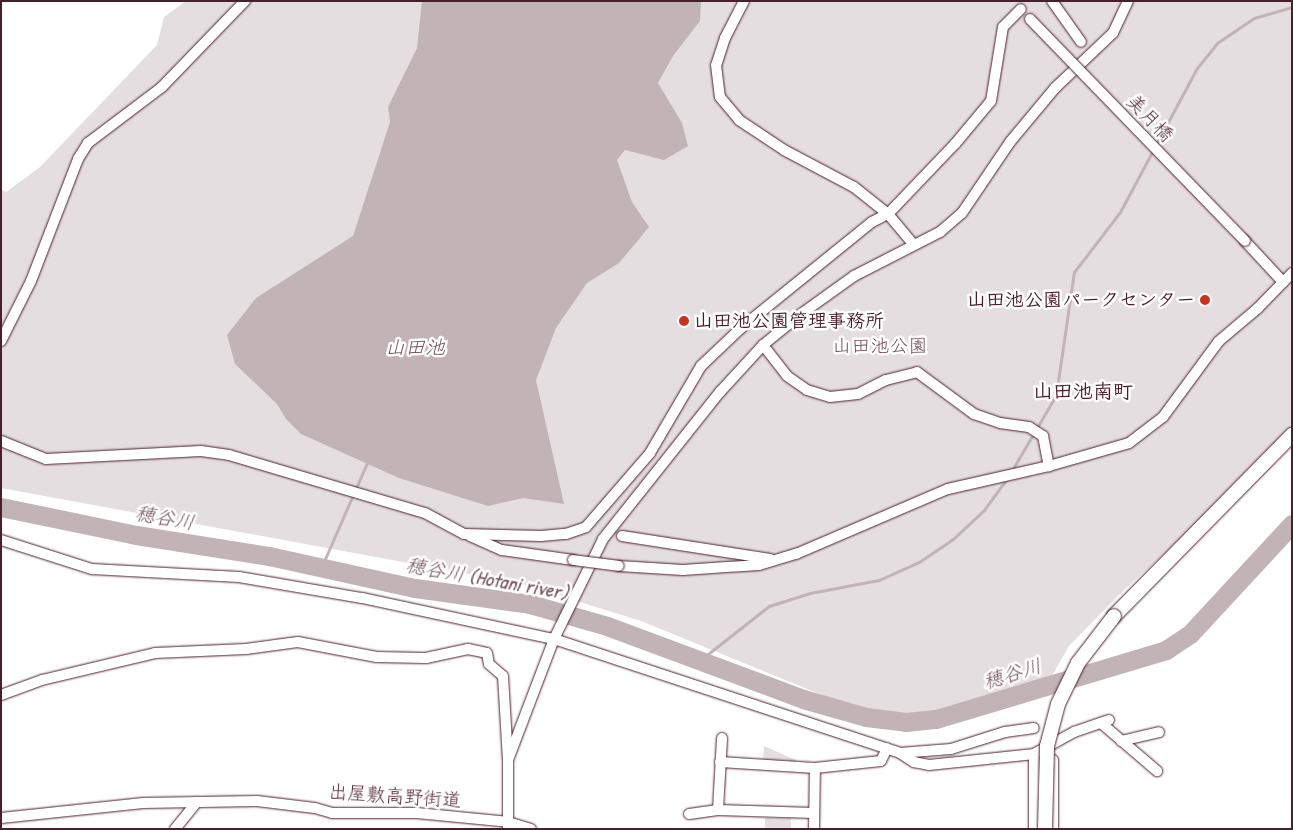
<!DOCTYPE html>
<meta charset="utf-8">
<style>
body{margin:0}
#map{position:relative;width:1293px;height:830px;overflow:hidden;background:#fff;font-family:"Patrick Hand","Klee One",sans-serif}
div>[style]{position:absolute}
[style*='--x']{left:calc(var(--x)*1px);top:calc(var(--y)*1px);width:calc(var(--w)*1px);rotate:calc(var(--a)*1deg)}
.green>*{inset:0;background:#e5dee0;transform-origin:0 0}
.water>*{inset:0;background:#c1b3b6}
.stream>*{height:3px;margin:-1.5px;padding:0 1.5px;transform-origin:1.5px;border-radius:1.5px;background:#c1b3b6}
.river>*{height:19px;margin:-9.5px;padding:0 9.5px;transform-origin:9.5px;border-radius:9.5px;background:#c1b3b6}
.roads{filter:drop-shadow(0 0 1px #4a1f2b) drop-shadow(0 0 1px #4a1f2b)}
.street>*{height:10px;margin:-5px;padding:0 5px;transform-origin:5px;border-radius:5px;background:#fff}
.secondary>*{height:14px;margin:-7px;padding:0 7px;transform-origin:7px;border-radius:7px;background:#fff}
.bridges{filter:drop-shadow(0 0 1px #4a1f2b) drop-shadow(0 0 1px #4a1f2b)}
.street-bridge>*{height:10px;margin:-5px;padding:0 5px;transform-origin:5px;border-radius:5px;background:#fff}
.secondary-bridge>*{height:14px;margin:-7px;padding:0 7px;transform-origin:7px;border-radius:7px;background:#fff}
.dots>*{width:14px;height:14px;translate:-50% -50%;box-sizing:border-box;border:2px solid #fff;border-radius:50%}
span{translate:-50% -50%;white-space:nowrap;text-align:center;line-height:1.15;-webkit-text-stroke:5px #fff;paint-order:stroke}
.street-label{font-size:19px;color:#4a1f2b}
.poi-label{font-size:19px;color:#4a1f2b;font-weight:700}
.right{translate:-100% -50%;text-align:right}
.left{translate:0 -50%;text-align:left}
.park-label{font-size:19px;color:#714f58}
.water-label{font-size:20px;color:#74535c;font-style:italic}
.neighbourhood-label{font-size:20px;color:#4a1f2b;font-weight:700}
.frame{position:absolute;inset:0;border:2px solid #4a1f2b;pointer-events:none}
</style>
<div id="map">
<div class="green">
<div style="clip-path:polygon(186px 1px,1292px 1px,1292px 437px,1122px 592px,1069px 646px,1049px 681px,933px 715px,898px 717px,861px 711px,641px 621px,522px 584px,1px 488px,1px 189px,6px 192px,40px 167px,157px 45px,164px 17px)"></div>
<div style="clip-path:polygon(764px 746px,796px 760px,796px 763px,763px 761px)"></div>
<div style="left:765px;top:818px;width:26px;height:11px"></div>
</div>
<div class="water">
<div style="clip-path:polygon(422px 1px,701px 1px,700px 21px,673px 56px,658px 83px,682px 123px,688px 146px,664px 160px,625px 150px,617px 160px,632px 202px,649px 227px,619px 263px,587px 283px,556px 328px,536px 380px,564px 504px,523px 498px,488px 506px,399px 478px,301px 434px,286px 419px,277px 404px,235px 364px,227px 335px,256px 298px,353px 236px,390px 122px,388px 107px,417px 48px)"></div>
</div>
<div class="stream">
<div style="--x:1011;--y:472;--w:89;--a:-59.7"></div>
<div style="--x:1056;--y:395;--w:124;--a:-81.7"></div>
<div style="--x:1074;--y:272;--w:76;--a:-52.5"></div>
<div style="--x:1120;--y:212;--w:163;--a:-61.9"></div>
<div style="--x:1197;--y:68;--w:32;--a:-51"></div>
<div style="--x:1217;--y:43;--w:45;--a:-34"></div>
<div style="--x:1254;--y:18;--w:40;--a:-16"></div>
<div style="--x:321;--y:568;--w:120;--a:-66.4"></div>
<div style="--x:699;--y:661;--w:89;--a:-38.2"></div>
<div style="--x:769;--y:606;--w:43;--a:-17.6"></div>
<div style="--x:810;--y:593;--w:70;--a:-10.7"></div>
<div style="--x:879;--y:580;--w:44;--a:-24.2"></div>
<div style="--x:919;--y:562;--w:41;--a:-34.1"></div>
<div style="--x:953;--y:539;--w:42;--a:-43.1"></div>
<div style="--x:984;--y:510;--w:39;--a:-54"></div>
</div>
<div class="river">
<div style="--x:1;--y:507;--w:138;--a:11.7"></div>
<div style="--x:136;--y:535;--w:135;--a:9"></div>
<div style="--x:269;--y:556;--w:149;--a:12.4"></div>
<div style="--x:415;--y:588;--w:116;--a:7.9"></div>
<div style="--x:530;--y:604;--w:80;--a:15.9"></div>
<div style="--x:607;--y:626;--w:209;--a:20.4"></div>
<div style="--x:803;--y:699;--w:66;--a:15.9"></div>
<div style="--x:866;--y:717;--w:40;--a:7.1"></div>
<div style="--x:906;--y:722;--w:30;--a:-6"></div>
<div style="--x:936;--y:719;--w:240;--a:-16.7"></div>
<div style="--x:1166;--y:650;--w:29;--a:-34"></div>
<div style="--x:1190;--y:634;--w:150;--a:-47.2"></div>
</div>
<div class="roads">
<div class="street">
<div style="--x:744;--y:1;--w:42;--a:117.2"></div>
<div style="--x:725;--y:38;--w:28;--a:108"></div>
<div style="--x:716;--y:65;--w:32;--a:83"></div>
<div style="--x:720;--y:97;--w:30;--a:50"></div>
<div style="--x:739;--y:120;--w:54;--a:33.7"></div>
<div style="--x:784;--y:150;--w:79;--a:27.9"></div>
<div style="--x:854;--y:187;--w:43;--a:38.5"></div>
<div style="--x:888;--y:214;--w:40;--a:50"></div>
<div style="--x:1052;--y:1;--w:50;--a:54.7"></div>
<div style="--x:1245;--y:241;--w:56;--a:47.2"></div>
<div style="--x:1;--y:341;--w:67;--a:-63.4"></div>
<div style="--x:31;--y:281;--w:131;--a:-68.9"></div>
<div style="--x:78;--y:159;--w:19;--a:-58"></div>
<div style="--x:88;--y:143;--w:93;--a:-37.1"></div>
<div style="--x:162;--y:87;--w:120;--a:-46"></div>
<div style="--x:763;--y:345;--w:39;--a:52"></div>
<div style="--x:787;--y:376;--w:24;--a:35"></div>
<div style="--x:807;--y:390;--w:24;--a:17"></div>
<div style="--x:830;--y:397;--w:28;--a:-6"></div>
<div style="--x:858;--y:394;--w:31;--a:-27"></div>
<div style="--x:886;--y:380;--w:32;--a:-14"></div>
<div style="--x:917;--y:372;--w:71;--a:36.4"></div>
<div style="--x:974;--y:414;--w:28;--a:19"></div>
<div style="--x:1000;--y:423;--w:29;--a:8"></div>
<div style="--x:1029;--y:427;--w:17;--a:33"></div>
<div style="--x:1043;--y:436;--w:31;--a:79"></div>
<div style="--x:1;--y:441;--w:48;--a:21.8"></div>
<div style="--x:46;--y:459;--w:155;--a:-3"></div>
<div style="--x:201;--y:451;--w:28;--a:8"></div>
<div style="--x:229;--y:455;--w:204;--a:16.5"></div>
<div style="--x:425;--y:513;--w:44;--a:28.3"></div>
<div style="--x:464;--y:534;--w:77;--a:1.5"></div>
<div style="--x:541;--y:536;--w:25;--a:-5"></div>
<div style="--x:566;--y:534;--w:21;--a:-19"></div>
<div style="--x:586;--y:527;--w:98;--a:-49.1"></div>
<div style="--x:650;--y:453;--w:101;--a:-59.6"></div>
<div style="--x:701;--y:366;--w:55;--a:-43.5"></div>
<div style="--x:741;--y:328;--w:169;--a:-39"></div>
<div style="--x:872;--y:222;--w:18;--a:-27"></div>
<div style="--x:888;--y:214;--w:97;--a:-46.3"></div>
<div style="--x:955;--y:144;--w:56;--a:-50.1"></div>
<div style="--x:991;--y:101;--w:75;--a:-80.8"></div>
<div style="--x:1003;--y:27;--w:25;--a:-45"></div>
<div style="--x:470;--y:536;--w:35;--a:24"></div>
<div style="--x:502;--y:550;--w:72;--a:8"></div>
<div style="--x:622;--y:536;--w:150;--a:8.8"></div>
<div style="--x:1;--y:540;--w:96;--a:17.7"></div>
<div style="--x:92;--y:569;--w:147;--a:3.1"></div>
<div style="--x:239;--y:577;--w:125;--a:9.7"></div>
<div style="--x:362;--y:598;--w:196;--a:12.1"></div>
<div style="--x:554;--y:639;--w:364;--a:18.2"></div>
<div style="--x:900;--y:753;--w:51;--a:-4.5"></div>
<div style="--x:951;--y:749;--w:57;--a:-17.5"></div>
<div style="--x:1005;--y:732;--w:29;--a:-8"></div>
<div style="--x:619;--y:566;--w:64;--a:3.6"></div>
<div style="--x:683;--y:570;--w:76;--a:-3.8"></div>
<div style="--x:759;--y:565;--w:39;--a:-17"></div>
<div style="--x:796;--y:554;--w:165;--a:-23.2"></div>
<div style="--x:948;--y:489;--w:104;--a:-12.8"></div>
<div style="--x:1049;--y:466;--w:83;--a:-16"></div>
<div style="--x:1129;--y:443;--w:43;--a:-37.4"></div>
<div style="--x:1163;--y:417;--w:94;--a:-53.6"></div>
<div style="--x:1219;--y:341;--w:51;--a:-40.2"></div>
<div style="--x:1258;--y:308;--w:49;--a:-45.8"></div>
<div style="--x:1;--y:695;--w:44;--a:-20.1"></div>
<div style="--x:42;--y:680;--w:116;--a:-13.4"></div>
<div style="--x:155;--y:653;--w:91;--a:-2.5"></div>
<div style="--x:246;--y:649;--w:52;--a:-7.7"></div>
<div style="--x:298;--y:642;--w:80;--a:10.8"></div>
<div style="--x:377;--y:657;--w:49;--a:1.2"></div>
<div style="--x:426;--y:658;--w:43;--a:-12.1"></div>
<div style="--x:468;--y:649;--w:19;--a:12"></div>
<div style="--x:487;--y:653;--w:11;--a:80"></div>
<div style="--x:489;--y:664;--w:18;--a:41"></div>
<div style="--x:503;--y:676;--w:84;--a:86.6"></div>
<div style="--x:508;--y:760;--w:69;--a:90"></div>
<div style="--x:1101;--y:723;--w:74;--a:40.6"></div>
<div style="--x:1121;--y:741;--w:39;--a:-13"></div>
<div style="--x:900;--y:753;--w:17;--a:33"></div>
<div style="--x:914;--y:762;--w:15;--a:11"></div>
<div style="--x:929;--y:765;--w:106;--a:-6"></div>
<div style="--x:1034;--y:754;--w:46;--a:-28.8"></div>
<div style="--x:1074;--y:732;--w:37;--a:-19"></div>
<div style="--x:508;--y:760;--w:129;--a:-69.2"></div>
<div style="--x:554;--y:639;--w:111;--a:-63.9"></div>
<div style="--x:603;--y:539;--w:188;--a:-51.5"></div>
<div style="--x:720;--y:392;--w:64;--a:-47.5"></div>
<div style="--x:763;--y:345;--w:49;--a:-39.2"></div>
<div style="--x:801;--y:314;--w:65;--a:-35.6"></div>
<div style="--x:854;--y:276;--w:97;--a:-27.1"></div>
<div style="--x:940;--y:232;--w:29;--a:-41"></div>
<div style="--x:962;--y:213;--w:86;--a:-55.9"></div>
<div style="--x:1010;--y:142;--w:70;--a:-50.2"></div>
<div style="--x:1055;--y:88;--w:80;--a:-43.5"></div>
<div style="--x:1113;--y:33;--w:35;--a:-65"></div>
<div style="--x:1053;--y:760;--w:69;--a:90"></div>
<div style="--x:720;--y:762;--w:95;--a:3.6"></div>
<div style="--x:815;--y:768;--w:66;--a:-6.1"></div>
<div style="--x:881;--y:761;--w:14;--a:-65"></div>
<div style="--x:718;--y:810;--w:72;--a:-86.8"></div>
<div style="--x:689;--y:814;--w:29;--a:-8"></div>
<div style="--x:718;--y:810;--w:96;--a:1.8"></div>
<div style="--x:1;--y:818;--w:143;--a:-6"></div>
<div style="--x:143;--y:803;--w:114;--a:-1"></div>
<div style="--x:257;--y:801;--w:58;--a:6.9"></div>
<div style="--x:315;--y:808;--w:18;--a:16"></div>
<div style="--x:332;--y:813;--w:85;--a:0"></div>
<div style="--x:417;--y:813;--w:91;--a:5.6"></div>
<div style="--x:508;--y:822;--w:24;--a:17"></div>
<div style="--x:175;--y:829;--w:35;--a:-51"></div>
<div style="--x:814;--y:829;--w:61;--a:-89.1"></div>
<div style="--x:1034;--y:829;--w:75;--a:-90"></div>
</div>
<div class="secondary">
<div style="--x:1114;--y:616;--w:254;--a:-45.5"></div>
</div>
</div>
<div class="bridges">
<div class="street-bridge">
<div style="--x:1030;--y:19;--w:309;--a:45.9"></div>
<div style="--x:573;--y:560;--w:46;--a:7.4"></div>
</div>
<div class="secondary-bridge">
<div style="--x:1045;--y:829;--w:83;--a:-88.6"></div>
<div style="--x:1047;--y:746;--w:43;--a:-75.3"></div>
<div style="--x:1058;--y:704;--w:46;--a:-64"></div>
<div style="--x:1078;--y:663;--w:59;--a:-52.5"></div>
</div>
</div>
<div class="dots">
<div style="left:1205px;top:300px;background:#c8321e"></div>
<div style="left:684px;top:321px;background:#c8321e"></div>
</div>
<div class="street-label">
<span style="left:1150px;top:118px;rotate:46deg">美月橋</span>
<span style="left:395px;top:796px;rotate:4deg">出屋敷高野街道</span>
</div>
<div class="poi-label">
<span class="right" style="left:1195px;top:300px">山田池公園パークセンター</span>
<span class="left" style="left:694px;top:321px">山田池公園管理事務所</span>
</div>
<div class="park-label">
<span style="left:880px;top:346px">山田池公園</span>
</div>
<div class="water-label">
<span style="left:415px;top:346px">山田池</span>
<span style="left:165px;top:517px;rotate:10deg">穂谷川</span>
<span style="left:487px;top:578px;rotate:10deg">穂谷川 (Hotani river)</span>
<span style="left:1012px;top:673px;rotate:-17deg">穂谷川</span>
</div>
<div class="neighbourhood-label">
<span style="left:1083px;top:390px">山田池南町</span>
</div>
<div class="frame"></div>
</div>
